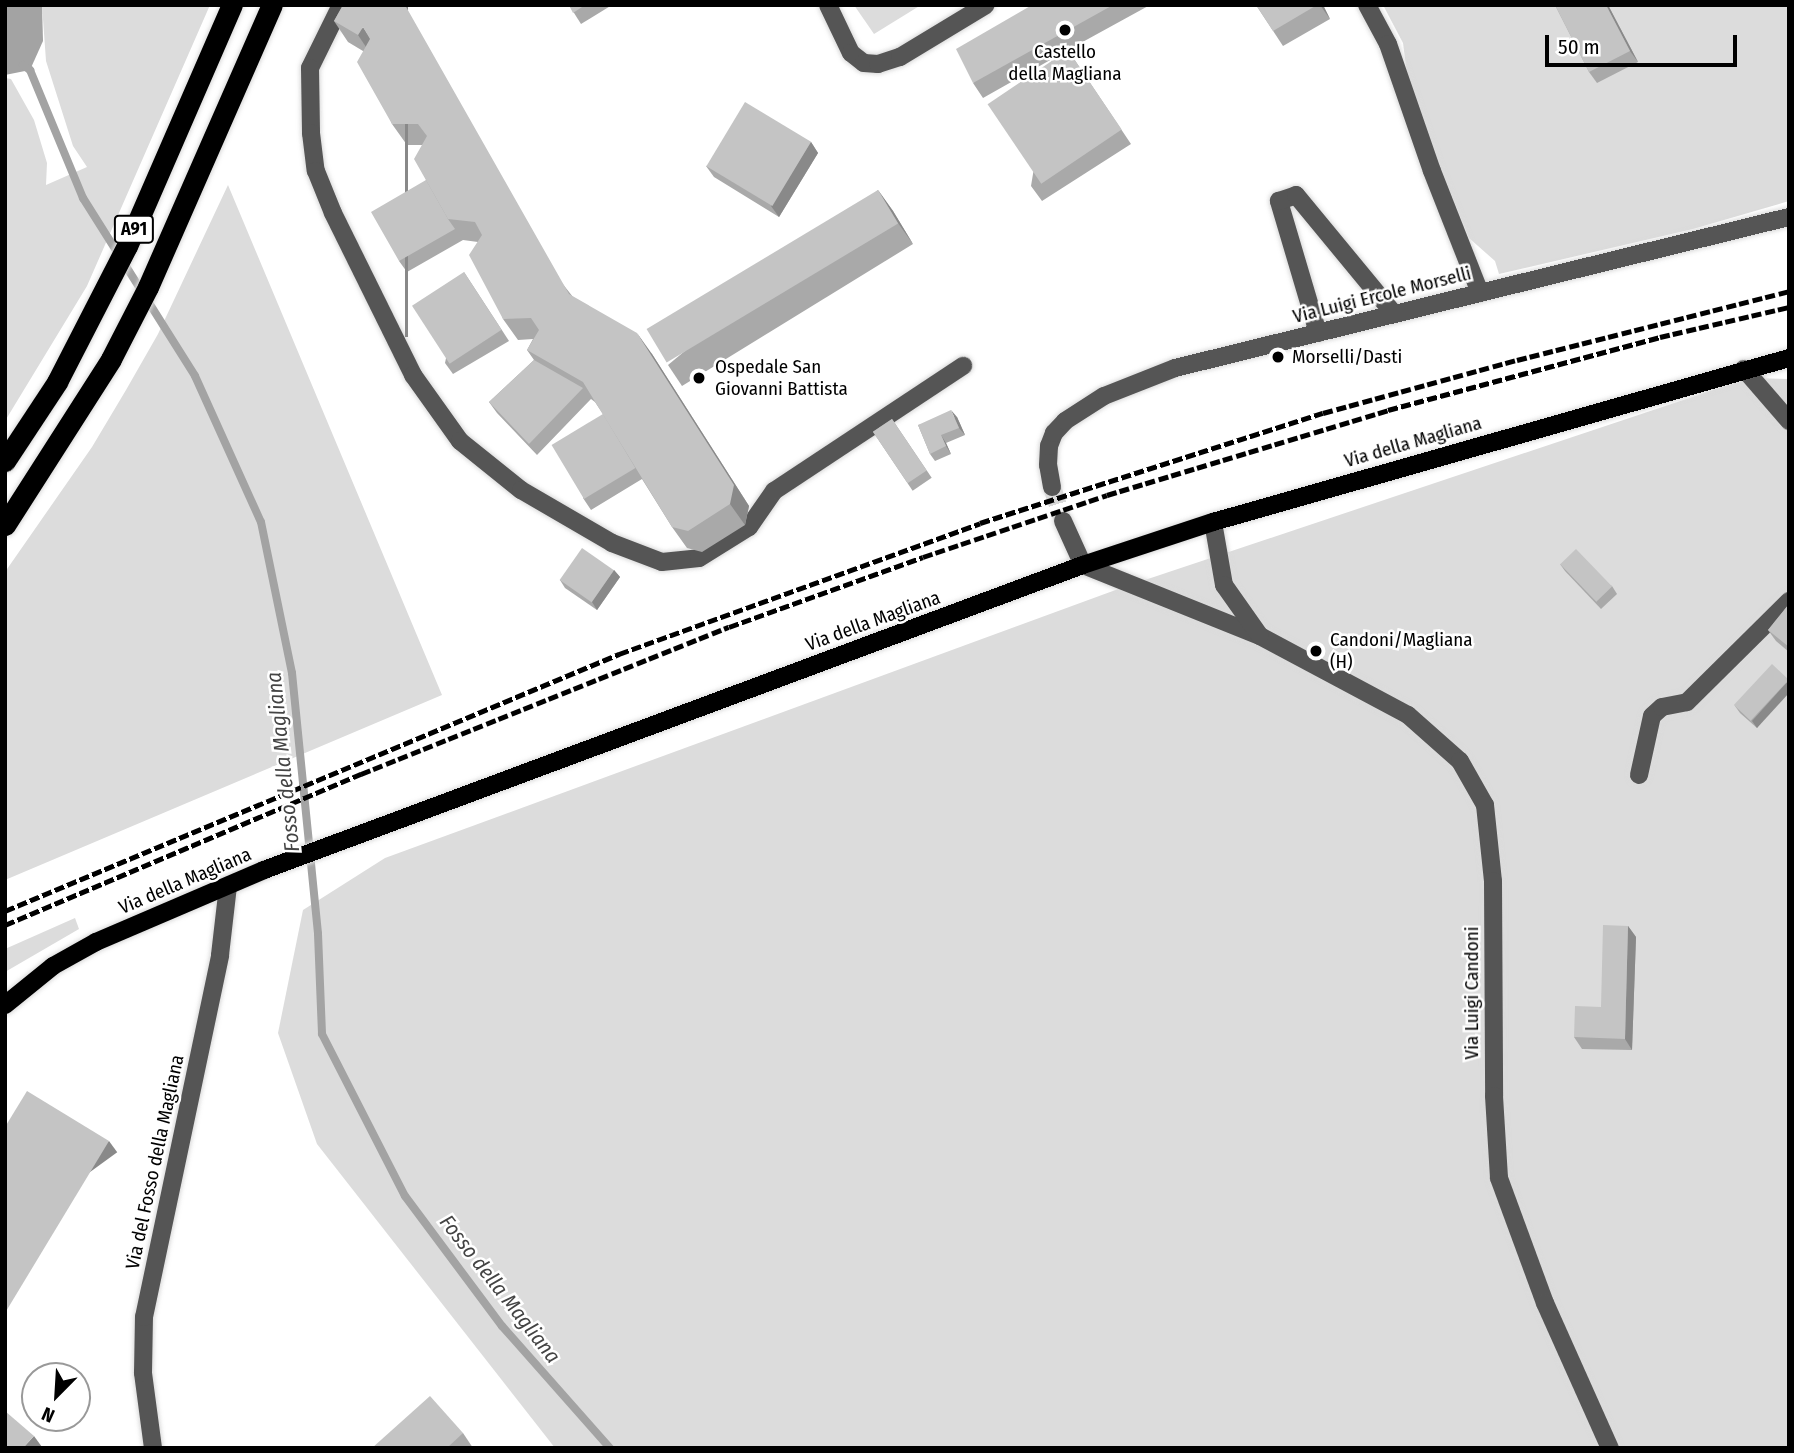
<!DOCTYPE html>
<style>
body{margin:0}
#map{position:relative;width:1794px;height:1453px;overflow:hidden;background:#fff;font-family:"Fira Sans Condensed",sans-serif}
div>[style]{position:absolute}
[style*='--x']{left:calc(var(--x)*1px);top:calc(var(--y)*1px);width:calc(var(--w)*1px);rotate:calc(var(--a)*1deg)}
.green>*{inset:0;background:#dcdcdc}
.water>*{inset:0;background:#a3a3a3}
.stream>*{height:8px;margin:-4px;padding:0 4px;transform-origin:4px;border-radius:4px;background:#a3a3a3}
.minor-tunnel>*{height:18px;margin-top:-9px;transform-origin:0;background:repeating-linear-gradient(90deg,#d9d9d9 0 18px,transparent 0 27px)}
.roads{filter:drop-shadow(0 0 2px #dbdbdb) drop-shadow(0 0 2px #dbdbdb)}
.minor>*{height:18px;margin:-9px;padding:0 9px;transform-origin:9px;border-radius:9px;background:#555}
.major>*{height:18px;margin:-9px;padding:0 9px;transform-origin:9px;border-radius:9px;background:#000}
.highway>*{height:21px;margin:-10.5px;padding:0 10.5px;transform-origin:10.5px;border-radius:10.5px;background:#000}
.rail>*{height:5px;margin-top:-2.5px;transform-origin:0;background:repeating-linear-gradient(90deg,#000 0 10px,transparent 0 13.5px)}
.wall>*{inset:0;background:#a9a9a9;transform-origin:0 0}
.shaded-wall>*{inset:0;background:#898989;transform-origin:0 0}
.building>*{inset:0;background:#c4c4c4;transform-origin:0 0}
.dots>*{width:19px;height:19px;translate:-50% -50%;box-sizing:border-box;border:4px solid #fff;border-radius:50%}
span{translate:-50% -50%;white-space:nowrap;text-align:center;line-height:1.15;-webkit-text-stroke:5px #fff;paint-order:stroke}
.shield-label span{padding:2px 5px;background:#fff;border:2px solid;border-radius:5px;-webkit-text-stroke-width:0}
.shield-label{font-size:18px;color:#000;font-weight:700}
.poi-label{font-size:19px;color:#000}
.left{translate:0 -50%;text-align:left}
.street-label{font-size:19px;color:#000}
.water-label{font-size:21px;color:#444;font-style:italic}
.frame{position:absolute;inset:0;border:7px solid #000;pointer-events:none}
.north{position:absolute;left:21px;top:1362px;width:70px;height:70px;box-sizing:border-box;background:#fff;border:2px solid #999;border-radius:50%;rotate:204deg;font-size:19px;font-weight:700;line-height:28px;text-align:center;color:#000}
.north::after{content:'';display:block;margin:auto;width:24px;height:32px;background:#000;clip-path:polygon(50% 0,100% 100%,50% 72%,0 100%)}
.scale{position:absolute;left:1545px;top:35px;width:192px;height:32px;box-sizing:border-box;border:4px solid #000;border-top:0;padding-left:9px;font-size:21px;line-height:24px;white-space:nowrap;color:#000;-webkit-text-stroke:5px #fff;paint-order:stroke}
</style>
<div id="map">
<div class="green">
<div style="clip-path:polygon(42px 5px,210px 5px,87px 286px,5px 421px,5px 78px,11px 79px,34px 120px,47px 163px,46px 185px,87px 167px,73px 146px,46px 61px)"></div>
<div style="clip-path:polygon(854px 5px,921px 5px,874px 34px)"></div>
<div style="clip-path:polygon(1383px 5px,1789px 5px,1789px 201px,1693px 229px,1499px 274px,1495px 261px,1469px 238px,1416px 108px,1408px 82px,1403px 43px)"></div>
<div style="clip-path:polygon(228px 185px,442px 695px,5px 880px,5px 572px,92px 447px,126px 390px,158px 334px)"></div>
<div style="clip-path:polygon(1749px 378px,1789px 379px,1789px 1448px,555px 1448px,317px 1144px,278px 1033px,303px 910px,385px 858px,1121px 588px)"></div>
<div style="clip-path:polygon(75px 918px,79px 929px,5px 972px,5px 949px)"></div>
</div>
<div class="water">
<div style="clip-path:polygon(5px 5px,42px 5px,43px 41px,30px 70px,5px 75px)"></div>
</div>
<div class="stream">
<div style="--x:23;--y:65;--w:9;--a:36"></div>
<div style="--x:30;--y:70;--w:139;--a:67.5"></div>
<div style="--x:83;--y:198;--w:210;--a:57.8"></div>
<div style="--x:195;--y:376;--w:160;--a:65.7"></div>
<div style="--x:261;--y:522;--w:154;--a:78.4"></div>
<div style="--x:292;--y:673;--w:262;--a:84.3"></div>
<div style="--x:318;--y:934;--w:100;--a:87.7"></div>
<div style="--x:322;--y:1034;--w:182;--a:62.9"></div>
<div style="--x:405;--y:1196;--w:162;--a:53.3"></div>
<div style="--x:502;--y:1326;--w:163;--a:48.5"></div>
</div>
<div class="minor-tunnel">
<div style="--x:1052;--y:487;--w:36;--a:72"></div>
</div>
<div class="roads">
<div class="minor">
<div style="--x:341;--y:5;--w:70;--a:116.2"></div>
<div style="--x:310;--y:68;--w:65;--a:89.1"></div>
<div style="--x:311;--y:133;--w:38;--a:83"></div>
<div style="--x:316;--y:171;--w:45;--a:68"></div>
<div style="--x:333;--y:213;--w:181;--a:63.7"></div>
<div style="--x:413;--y:375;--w:81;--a:54.5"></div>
<div style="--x:460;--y:441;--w:78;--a:38.8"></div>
<div style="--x:521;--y:490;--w:105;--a:30.2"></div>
<div style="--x:612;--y:543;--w:53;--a:20.8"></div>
<div style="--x:662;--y:562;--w:37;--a:-6"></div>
<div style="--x:699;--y:558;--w:59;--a:-31.8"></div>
<div style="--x:749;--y:527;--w:44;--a:-55.2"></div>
<div style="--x:774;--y:491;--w:227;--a:-33.5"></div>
<div style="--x:828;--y:5;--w:53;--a:64.4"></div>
<div style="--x:851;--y:53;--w:16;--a:38"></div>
<div style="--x:864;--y:63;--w:14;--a:4"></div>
<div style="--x:878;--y:64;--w:23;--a:-18"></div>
<div style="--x:900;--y:57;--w:100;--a:-31.2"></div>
<div style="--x:1367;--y:5;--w:44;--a:61.7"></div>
<div style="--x:1388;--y:44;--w:134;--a:70.9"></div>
<div style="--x:1432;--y:171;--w:131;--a:68.5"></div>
<div style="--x:1318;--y:333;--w:138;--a:-106.5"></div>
<div style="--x:1279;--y:201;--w:18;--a:-19"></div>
<div style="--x:1296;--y:195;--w:154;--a:50.5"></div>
<div style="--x:1744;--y:369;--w:69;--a:49.1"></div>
<div style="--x:1052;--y:487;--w:22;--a:-100"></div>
<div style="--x:1048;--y:465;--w:19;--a:-87"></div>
<div style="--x:1049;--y:446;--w:14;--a:-69"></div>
<div style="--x:1054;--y:433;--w:16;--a:-47"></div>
<div style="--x:1065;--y:421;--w:46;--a:-32.7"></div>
<div style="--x:1104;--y:396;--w:76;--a:-21.5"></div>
<div style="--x:1175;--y:368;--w:632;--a:-13.82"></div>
<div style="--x:1063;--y:521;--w:48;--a:65.6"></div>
<div style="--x:1083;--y:565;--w:191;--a:21.9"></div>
<div style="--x:1260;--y:636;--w:168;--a:28.1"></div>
<div style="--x:1408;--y:715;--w:69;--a:41.5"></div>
<div style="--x:1460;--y:761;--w:51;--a:60.4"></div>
<div style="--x:1485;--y:805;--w:76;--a:84"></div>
<div style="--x:1493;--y:881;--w:215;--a:89.7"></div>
<div style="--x:1494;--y:1096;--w:82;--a:86.5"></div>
<div style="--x:1499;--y:1178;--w:133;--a:69.8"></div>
<div style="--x:1545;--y:1303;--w:159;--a:65.9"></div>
<div style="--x:1213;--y:522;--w:64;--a:80.1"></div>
<div style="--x:1224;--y:585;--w:62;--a:54.8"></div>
<div style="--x:1639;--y:775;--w:60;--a:-77.6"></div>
<div style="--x:1652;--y:716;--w:13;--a:-42"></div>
<div style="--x:1662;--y:707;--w:25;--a:-11"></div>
<div style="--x:1687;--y:702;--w:144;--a:-44.7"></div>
<div style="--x:153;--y:1448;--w:76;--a:-97.6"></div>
<div style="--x:143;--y:1373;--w:56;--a:-89"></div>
<div style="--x:144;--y:1317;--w:370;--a:-78.1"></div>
<div style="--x:220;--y:955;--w:69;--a:-83.4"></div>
</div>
<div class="major">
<div style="--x:5;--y:1005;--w:62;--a:-39.1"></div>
<div style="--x:53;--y:966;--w:49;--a:-29.2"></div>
<div style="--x:96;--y:942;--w:183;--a:-23.2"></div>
<div style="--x:264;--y:870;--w:874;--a:-20.43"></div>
<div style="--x:1083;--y:565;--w:137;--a:-18.3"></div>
<div style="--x:1213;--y:522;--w:599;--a:-15.89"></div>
</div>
<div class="highway">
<div style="--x:5;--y:461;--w:95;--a:-56.6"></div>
<div style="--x:57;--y:382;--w:153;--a:-62.8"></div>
<div style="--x:127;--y:246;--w:263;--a:-66.5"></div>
<div style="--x:5;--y:525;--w:197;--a:-57.4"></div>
<div style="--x:111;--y:359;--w:81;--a:-62.8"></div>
<div style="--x:148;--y:287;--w:308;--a:-66.3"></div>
</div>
</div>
<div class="rail">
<div style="--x:5;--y:911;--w:666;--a:-22.71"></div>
<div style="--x:619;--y:654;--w:384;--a:-19.9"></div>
<div style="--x:980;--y:523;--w:360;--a:-17.8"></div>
<div style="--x:1323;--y:413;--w:201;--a:-15.3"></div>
<div style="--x:1517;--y:360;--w:281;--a:-14.2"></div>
<div style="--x:5;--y:925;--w:387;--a:-23"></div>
<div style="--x:361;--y:774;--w:396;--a:-21.8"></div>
<div style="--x:729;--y:627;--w:206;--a:-19.8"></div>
<div style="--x:923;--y:557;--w:194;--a:-18.6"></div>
<div style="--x:1107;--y:495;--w:294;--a:-16.8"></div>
<div style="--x:1388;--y:410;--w:282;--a:-15"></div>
<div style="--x:1660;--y:337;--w:132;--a:-13.1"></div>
</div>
<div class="wall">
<div style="clip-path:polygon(343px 5px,573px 297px,652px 354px,749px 506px,745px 525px,702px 552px,687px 548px,672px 527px,642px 479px,591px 510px,583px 498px,603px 414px,595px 402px,591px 399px,537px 455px,497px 413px,489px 402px,534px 360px,527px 350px,533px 339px,518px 340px,503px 319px,478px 242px,463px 240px,407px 272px,399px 261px,426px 180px,422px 145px,407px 145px,392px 124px,363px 51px,348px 42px,334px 21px)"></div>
<div style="clip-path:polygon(569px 5px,612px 5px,581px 24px)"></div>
<div style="clip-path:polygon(1032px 5px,1150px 5px,1068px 50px,1131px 144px,1042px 201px,1031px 186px,1052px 59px,983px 98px,973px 83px)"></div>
<div style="clip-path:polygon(1256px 5px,1323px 5px,1330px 19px,1283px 46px)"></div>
<div style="clip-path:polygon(1555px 5px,1608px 5px,1638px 62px,1597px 83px,1589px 72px)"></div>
<div style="clip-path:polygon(811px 142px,818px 153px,779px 217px,714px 177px,706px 166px)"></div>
<div style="clip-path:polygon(878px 190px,893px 211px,913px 244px,682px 386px,668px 365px)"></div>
<div style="clip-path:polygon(464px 272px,509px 341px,453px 374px,445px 363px)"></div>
<div style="clip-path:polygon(957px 417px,965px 435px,946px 443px,951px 454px,935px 461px,930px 454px,918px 425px)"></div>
<div style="left:892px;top:419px;width:71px;height:23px;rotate:56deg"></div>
<div style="clip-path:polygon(1560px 564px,1612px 586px,1617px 594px,1601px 609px,1565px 571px)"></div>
<div style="clip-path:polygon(614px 570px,620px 577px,597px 610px,565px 588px,560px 580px)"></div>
<div style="clip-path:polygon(1789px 604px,1789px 652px,1776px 641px,1768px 630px)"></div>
<div style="clip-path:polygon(1789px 679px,1757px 728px,1740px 713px,1735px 706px)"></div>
<div style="clip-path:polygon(1628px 926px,1636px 937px,1632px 1050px,1582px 1049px,1574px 1037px,1601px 1007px)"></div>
<div style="clip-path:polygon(463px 1433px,473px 1448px,372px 1448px)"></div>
</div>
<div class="shaded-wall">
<div style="left:405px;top:5px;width:3px;height:332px"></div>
<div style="clip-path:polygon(1320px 5px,1323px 5px,1330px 19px)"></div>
<div style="clip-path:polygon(1606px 5px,1608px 5px,1638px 62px,1630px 51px)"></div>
<div style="clip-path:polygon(363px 27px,377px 48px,372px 56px,358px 35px)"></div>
<div style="clip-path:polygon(811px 142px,818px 153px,779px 217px,771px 206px)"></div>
<div style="clip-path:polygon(878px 190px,893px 211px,913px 244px,898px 223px)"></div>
<div style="clip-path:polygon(637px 333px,652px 354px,749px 506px,745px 525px,730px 504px)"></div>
<div style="clip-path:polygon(951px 410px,957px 417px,965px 435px,959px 428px)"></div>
<div style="clip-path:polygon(941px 435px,946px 443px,951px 454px,946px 446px)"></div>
<div style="clip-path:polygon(614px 570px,620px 577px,597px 610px,592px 602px)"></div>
<div style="clip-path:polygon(1789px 680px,1789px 693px,1757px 728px,1752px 721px)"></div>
<div style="clip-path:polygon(1628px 926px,1636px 937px,1632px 1050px,1625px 1039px)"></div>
<div style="left:109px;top:1141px;width:14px;height:201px;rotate:54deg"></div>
<div style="clip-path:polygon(34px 1436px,42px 1447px,41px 1448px,23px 1448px)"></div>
</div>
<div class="building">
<div style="clip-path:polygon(343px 5px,405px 5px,569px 294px,637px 333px,734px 485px,730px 504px,688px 531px,672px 527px,583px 382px,527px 350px,539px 330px,531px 318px,503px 319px,469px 255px,482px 235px,475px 222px,448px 219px,414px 159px,427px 136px,418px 124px,392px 124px,357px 62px,370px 39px,363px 27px,358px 35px,334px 21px)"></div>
<div style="clip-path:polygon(569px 5px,585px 5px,573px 13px)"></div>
<div style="clip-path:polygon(1032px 5px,1113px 5px,973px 83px,956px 49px)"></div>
<div style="clip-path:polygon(1256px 5px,1317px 5px,1273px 31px)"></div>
<div style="clip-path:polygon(1555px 5px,1606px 5px,1630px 51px,1589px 72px)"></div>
<div style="left:1068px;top:50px;width:96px;height:97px;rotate:56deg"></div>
<div style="left:745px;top:102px;width:77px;height:75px;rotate:31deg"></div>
<div style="clip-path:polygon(426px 180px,448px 219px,455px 229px,399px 261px,371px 212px)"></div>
<div style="left:878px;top:190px;width:39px;height:270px;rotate:59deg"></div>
<div style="left:464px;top:272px;width:69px;height:62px;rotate:57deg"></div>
<div style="clip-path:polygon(534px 360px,583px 388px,529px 444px,489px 402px)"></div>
<div style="clip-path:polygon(951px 410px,959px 428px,941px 435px,946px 446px,930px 454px,918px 425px)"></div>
<div style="left:603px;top:414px;width:63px;height:60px;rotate:59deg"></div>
<div style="left:892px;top:419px;width:62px;height:23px;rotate:56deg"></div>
<div style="left:582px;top:548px;width:39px;height:39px;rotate:35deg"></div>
<div style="left:1576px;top:549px;width:52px;height:22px;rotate:46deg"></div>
<div style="clip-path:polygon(1789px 604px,1789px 647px,1768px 630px)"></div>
<div style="left:1772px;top:664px;width:23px;height:56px;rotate:43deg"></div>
<div style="clip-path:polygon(1603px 925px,1628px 926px,1625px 1039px,1574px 1037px,1575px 1006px,1601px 1007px)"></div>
<div style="clip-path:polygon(27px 1091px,109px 1141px,5px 1313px,5px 1127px)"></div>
<div style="clip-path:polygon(430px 1396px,463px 1433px,447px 1448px,372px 1448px)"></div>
<div style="clip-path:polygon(5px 1411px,34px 1436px,23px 1448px,5px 1448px)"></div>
</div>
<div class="dots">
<div style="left:1065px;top:30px;background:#000"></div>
<div style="left:1278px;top:357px;background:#000"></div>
<div style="left:699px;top:378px;background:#000"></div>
<div style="left:1316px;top:651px;background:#000"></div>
</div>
<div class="shield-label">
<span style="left:134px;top:229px">A91</span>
</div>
<div class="poi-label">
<span style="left:1065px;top:63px">Castello<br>della Magliana</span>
<span class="left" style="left:1292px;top:357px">Morselli/Dasti</span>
<span class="left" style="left:715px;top:378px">Ospedale San<br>Giovanni Battista</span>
<span class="left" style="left:1330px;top:651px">Candoni/Magliana<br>(H)</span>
</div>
<div class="street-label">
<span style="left:1382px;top:295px;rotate:-14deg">Via Luigi Ercole Morselli</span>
<span style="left:1413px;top:442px;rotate:-16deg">Via della Magliana</span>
<span style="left:873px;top:621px;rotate:-20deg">Via della Magliana</span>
<span style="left:185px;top:881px;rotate:-23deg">Via della Magliana</span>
<span style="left:1472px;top:993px;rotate:-90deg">Via Luigi Candoni</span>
<span style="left:155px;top:1162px;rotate:-78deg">Via del Fosso della Magliana</span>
</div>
<div class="water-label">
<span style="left:283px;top:762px;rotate:-96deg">Fosso della Magliana</span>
<span style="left:500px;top:1289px;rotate:52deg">Fosso della Magliana</span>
</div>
<div class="frame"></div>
<div class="north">N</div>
<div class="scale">50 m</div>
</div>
